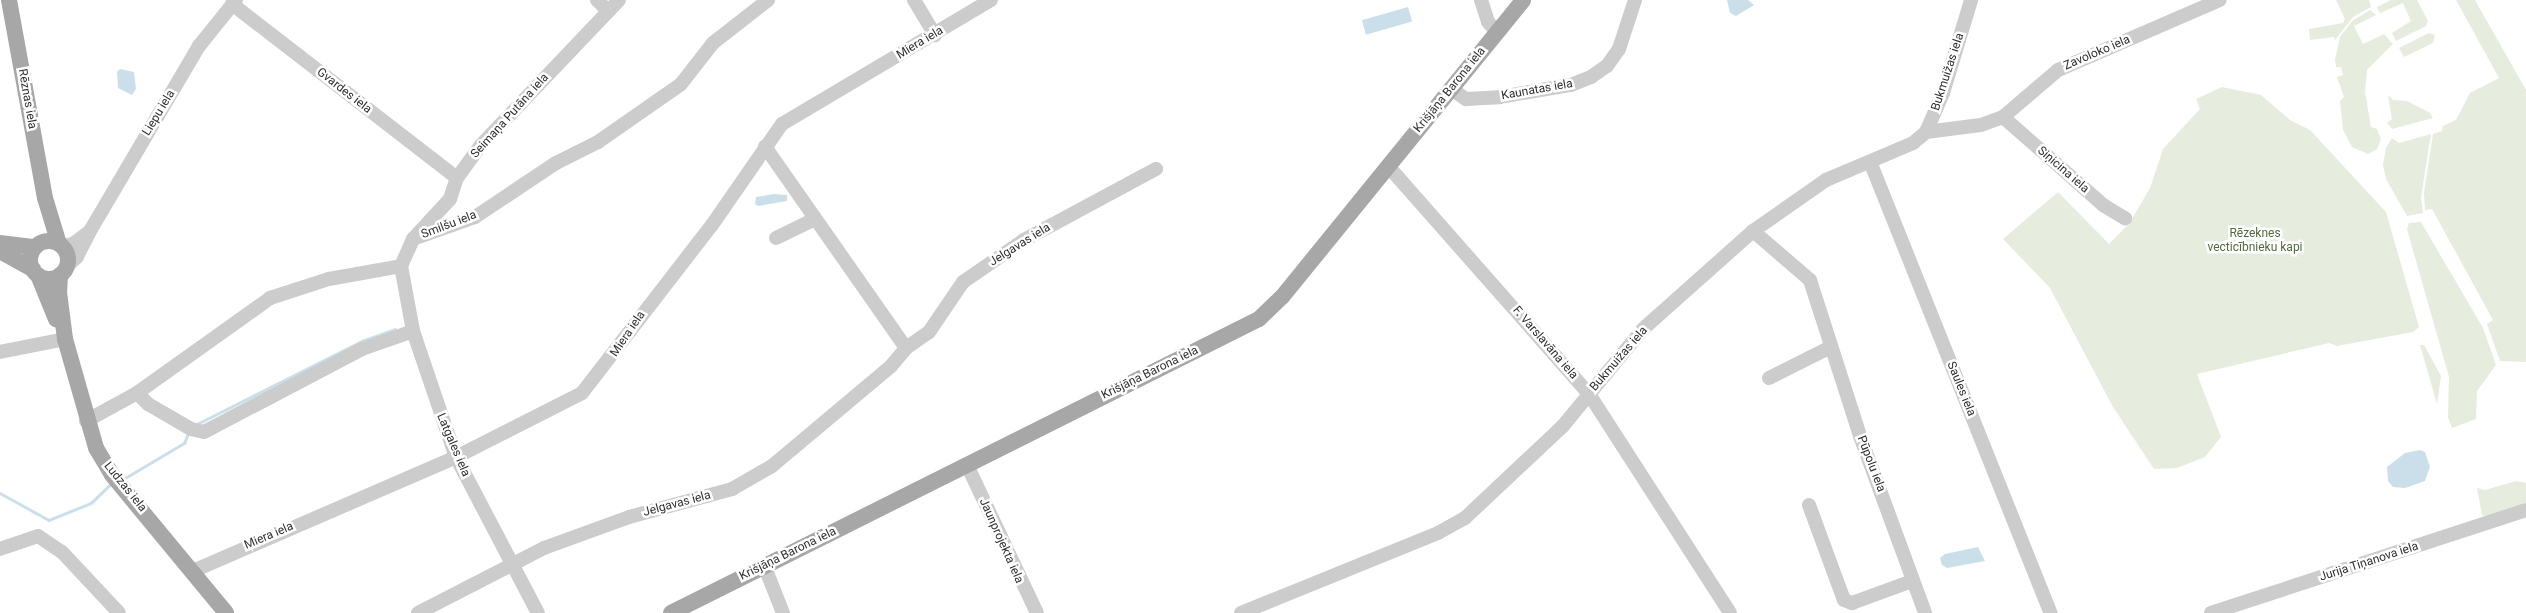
<!DOCTYPE html>
<meta charset="utf-8">
<style>
body{margin:0}
#map{position:relative;width:2526px;height:613px;overflow:hidden;background:#fff;font-family:Roboto,sans-serif}
div>[style]{position:absolute}
[style*='--x']{left:calc(var(--x)*1px);top:calc(var(--y)*1px);width:calc(var(--w)*1px);rotate:calc(var(--a)*1deg)}
.green>*{inset:0;background:#e6ecde}
.water>*{inset:0;background:#cbdfeb;transform-origin:0 0}
.stream>*{height:2.5px;margin:-1.25px;padding:0 1.25px;transform-origin:1.25px;border-radius:1.25px;background:#cbdfeb}
.minor>*{height:14px;margin:-7px;padding:0 7px;transform-origin:7px;border-radius:7px;background:#ccc}
.major>*{height:16px;margin:-8px;padding:0 8px;transform-origin:8px;border-radius:8px;background:#a7a7a7}
.major>.ring{margin:-8px;padding:0;box-sizing:content-box;background:none;border:16px solid #a7a7a7;border-radius:50%}
span{translate:-50% -50%;white-space:nowrap;text-align:center;line-height:1.15;-webkit-text-stroke:5px #fff;paint-order:stroke}
.street-label{font-size:12px;color:#2f2f2f}
.park-label{font-size:12px;color:#54693e}
</style>
<div id="map">
<div class="green">
<div style="clip-path:polygon(2336px 0,2369px 0,2371px 7px,2353px 17px,2335px 40px,2334px 37px,2310px 40px,2309px 29px,2343px 23px,2345px 19px)"></div>
<div style="clip-path:polygon(2391px 0,2417px 0,2428px 21px,2426px 26px,2396px 41px,2392px 33px,2411px 21px,2403px 3px,2380px 13px,2377px 7px)"></div>
<div style="clip-path:polygon(2456px 0,2475px 0,2526px 90px,2526px 362px,2500px 361px,2487px 324px,2493px 320px,2432px 209px,2425px 210px,2424px 193px,2433px 134px,2442px 131px,2443px 126px,2456px 120px,2470px 93px,2499px 78px)"></div>
<div style="clip-path:polygon(2370px 10px,2376px 15px,2354px 26px,2363px 44px,2384px 34px,2393px 44px,2367px 70px,2365px 92px,2371px 127px,2377px 129px,2381px 139px,2377px 149px,2368px 154px,2352px 147px,2343px 130px,2340px 101px,2344px 97px,2337px 77px,2343px 75px,2341px 67px,2336px 67px,2335px 60px,2340px 37px,2352px 21px)"></div>
<div style="clip-path:polygon(2429px 33px,2435px 35px,2433px 43px,2404px 57px,2399px 48px)"></div>
<div style="clip-path:polygon(2222px 87px,2261px 95px,2290px 120px,2310px 130px,2386px 212px,2419px 327px,2413px 332px,2337px 346px,2329px 343px,2197px 374px,2221px 437px,2205px 457px,2177px 468px,2154px 469px,2113px 407px,2050px 288px,2003px 239px,2058px 192px,2109px 244px,2129px 224px,2150px 188px,2163px 149px,2200px 109px,2196px 99px)"></div>
<div style="clip-path:polygon(2388px 95px,2393px 100px,2407px 101px,2430px 113px,2433px 118px,2392px 129px,2387px 123px,2392px 119px)"></div>
<div style="clip-path:polygon(2431px 134px,2421px 197px,2423px 213px,2407px 216px,2386px 179px,2383px 165px,2386px 148px,2392px 138px,2399px 143px)"></div>
<div style="clip-path:polygon(2421px 222px,2483px 328px,2496px 365px,2477px 391px,2476px 419px,2452px 428px,2448px 417px,2449px 377px,2407px 229px,2409px 223px)"></div>
<div style="clip-path:polygon(2420px 345px,2424px 345px,2441px 376px,2437px 404px)"></div>
<div style="clip-path:polygon(2516px 481px,2526px 483px,2526px 505px,2487px 517px,2482px 515px,2477px 488px,2485px 490px)"></div>
</div>
<div class="water">
<div style="clip-path:polygon(1727px 0,1748px 0,1754px 5px,1736px 16px,1730px 13px)"></div>
<div style="left:1408px;top:7px;width:15px;height:48px;rotate:74deg"></div>
<div style="clip-path:polygon(120px 69px,134px 72px,136px 89px,132px 95px,118px 88px,117px 72px)"></div>
<div style="clip-path:polygon(774px 194px,787px 195px,787px 201px,758px 206px,755px 204px,756px 197px)"></div>
<div style="clip-path:polygon(2420px 450px,2425px 452px,2430px 467px,2425px 481px,2405px 488px,2393px 487px,2388px 481px,2387px 467px,2405px 453px)"></div>
<div style="clip-path:polygon(1978px 547px,1985px 561px,1947px 568px,1942px 565px,1940px 558px,1945px 554px)"></div>
</div>
<div class="stream">
<div style="--x:197;--y:424;--w:185;--a:-26.7"></div>
<div style="--x:362;--y:341;--w:35;--a:-20"></div>
<div style="--x:125;--y:478;--w:69;--a:-30.7"></div>
<div style="--x:184;--y:443;--w:8;--a:-67"></div>
<div style="--x:0;--y:493;--w:56;--a:28.9"></div>
<div style="--x:49;--y:520;--w:45;--a:-22"></div>
<div style="--x:91;--y:503;--w:28;--a:-44"></div>
</div>
<div class="minor">
<div style="--x:597;--y:0;--w:16;--a:45"></div>
<div style="--x:914;--y:0;--w:41;--a:59"></div>
<div style="--x:1481;--y:0;--w:23;--a:72"></div>
<div style="--x:1488;--y:22;--w:13;--a:48"></div>
<div style="--x:232;--y:4;--w:284;--a:37.7"></div>
<div style="--x:1453;--y:90;--w:16;--a:35"></div>
<div style="--x:1466;--y:99;--w:33;--a:-3"></div>
<div style="--x:1499;--y:97;--w:73;--a:-9.5"></div>
<div style="--x:1571;--y:85;--w:22;--a:-22"></div>
<div style="--x:1591;--y:77;--w:19;--a:-35"></div>
<div style="--x:1607;--y:66;--w:21;--a:-55"></div>
<div style="--x:1619;--y:49;--w:52;--a:-71.9"></div>
<div style="--x:2003;--y:117;--w:133;--a:41.3"></div>
<div style="--x:2103;--y:205;--w:26;--a:31"></div>
<div style="--x:1926;--y:132;--w:55;--a:-7.3"></div>
<div style="--x:1981;--y:125;--w:23;--a:-20"></div>
<div style="--x:2003;--y:117;--w:72;--a:-40.5"></div>
<div style="--x:2058;--y:70;--w:176;--a:-23.4"></div>
<div style="--x:1871;--y:164;--w:484;--a:68.2"></div>
<div style="--x:1388;--y:166;--w:304;--a:48.6"></div>
<div style="--x:1589;--y:394;--w:260;--a:57.2"></div>
<div style="--x:90;--y:231;--w:215;--a:-59.5"></div>
<div style="--x:199;--y:46;--w:59;--a:-51.2"></div>
<div style="--x:1753;--y:231;--w:75;--a:40.7"></div>
<div style="--x:1810;--y:280;--w:164;--a:72.2"></div>
<div style="--x:1860;--y:436;--w:189;--a:69.8"></div>
<div style="--x:776;--y:238;--w:43;--a:-26"></div>
<div style="--x:413;--y:239;--w:54;--a:-47.2"></div>
<div style="--x:450;--y:199;--w:22;--a:-72"></div>
<div style="--x:457;--y:178;--w:41;--a:-54"></div>
<div style="--x:481;--y:145;--w:200;--a:-46.4"></div>
<div style="--x:62;--y:246;--w:11;--a:-10"></div>
<div style="--x:73;--y:244;--w:21;--a:-37"></div>
<div style="--x:90;--y:231;--w:29;--a:117"></div>
<div style="--x:77;--y:257;--w:15;--a:138"></div>
<div style="--x:401;--y:266;--w:66;--a:79.5"></div>
<div style="--x:413;--y:331;--w:133;--a:71.2"></div>
<div style="--x:456;--y:457;--w:176;--a:62.3"></div>
<div style="--x:906;--y:348;--w:28;--a:-35"></div>
<div style="--x:929;--y:332;--w:60;--a:-55.8"></div>
<div style="--x:963;--y:282;--w:74;--a:-34.5"></div>
<div style="--x:1024;--y:240;--w:150;--a:-28.3"></div>
<div style="--x:0;--y:352;--w:66;--a:-11.3"></div>
<div style="--x:1769;--y:378;--w:69;--a:-26.6"></div>
<div style="--x:137;--y:393;--w:16;--a:45"></div>
<div style="--x:148;--y:404;--w:50;--a:30.2"></div>
<div style="--x:191;--y:429;--w:13;--a:13"></div>
<div style="--x:204;--y:432;--w:178;--a:-27.7"></div>
<div style="--x:362;--y:349;--w:54;--a:-19.4"></div>
<div style="--x:86;--y:421;--w:58;--a:-28.8"></div>
<div style="--x:137;--y:393;--w:163;--a:-35.5"></div>
<div style="--x:270;--y:298;--w:62;--a:-17.9"></div>
<div style="--x:329;--y:279;--w:73;--a:-10.2"></div>
<div style="--x:401;--y:266;--w:30;--a:-66"></div>
<div style="--x:413;--y:239;--w:66;--a:-19.5"></div>
<div style="--x:475;--y:217;--w:97;--a:-33.7"></div>
<div style="--x:556;--y:163;--w:47;--a:-26.6"></div>
<div style="--x:598;--y:142;--w:101;--a:-34.9"></div>
<div style="--x:681;--y:84;--w:52;--a:-52"></div>
<div style="--x:713;--y:43;--w:70;--a:-38"></div>
<div style="--x:968;--y:467;--w:161;--a:64.7"></div>
<div style="--x:1809;--y:505;--w:101;--a:69.8"></div>
<div style="--x:1844;--y:600;--w:9;--a:21"></div>
<div style="--x:1852;--y:603;--w:64;--a:-20.1"></div>
<div style="--x:0;--y:549;--w:40;--a:-18.9"></div>
<div style="--x:38;--y:536;--w:29;--a:34"></div>
<div style="--x:62;--y:552;--w:83;--a:46.9"></div>
<div style="--x:764;--y:565;--w:52;--a:68.4"></div>
<div style="--x:193;--y:571;--w:287;--a:-23.4"></div>
<div style="--x:456;--y:457;--w:141;--a:-26.9"></div>
<div style="--x:582;--y:393;--w:212;--a:-52.3"></div>
<div style="--x:712;--y:225;--w:123;--a:-55.3"></div>
<div style="--x:782;--y:124;--w:243;--a:-30.7"></div>
<div style="--x:418;--y:613;--w:142;--a:-27.3"></div>
<div style="--x:544;--y:548;--w:90;--a:-20"></div>
<div style="--x:629;--y:517;--w:107;--a:-15.2"></div>
<div style="--x:732;--y:489;--w:46;--a:-29.9"></div>
<div style="--x:772;--y:466;--w:155;--a:-40"></div>
<div style="--x:891;--y:366;--w:23;--a:-50"></div>
<div style="--x:906;--y:348;--w:246;--a:-125"></div>
<div style="--x:1241;--y:613;--w:213;--a:-22.1"></div>
<div style="--x:1438;--y:533;--w:31;--a:-29"></div>
<div style="--x:1465;--y:518;--w:133;--a:-43.2"></div>
<div style="--x:1562;--y:427;--w:127;--a:-50.4"></div>
<div style="--x:1643;--y:329;--w:147;--a:-41.7"></div>
<div style="--x:1753;--y:231;--w:89;--a:-34.9"></div>
<div style="--x:1826;--y:180;--w:95;--a:-23"></div>
<div style="--x:1913;--y:143;--w:17;--a:-40"></div>
<div style="--x:1926;--y:132;--w:43;--a:-66.4"></div>
<div style="--x:1943;--y:93;--w:97;--a:-73.2"></div>
<div style="--x:2211;--y:613;--w:331;--a:-18.1"></div>
</div>
<div class="major">
<div style="--x:9;--y:0;--w:201;--a:79.7"></div>
<div style="--x:45;--y:198;--w:48;--a:73.1"></div>
<div class="ring" style="left:30px;top:241px;width:22px;height:22px"></div>
<div style="--x:0;--y:243;--w:35;--a:7"></div>
<div style="--x:0;--y:251;--w:38;--a:29"></div>
<div style="--x:38;--y:275;--w:48;--a:67.8"></div>
<div style="--x:60;--y:275;--w:17;--a:93"></div>
<div style="--x:59;--y:292;--w:47;--a:82.7"></div>
<div style="--x:65;--y:339;--w:113;--a:74.1"></div>
<div style="--x:96;--y:448;--w:31;--a:59"></div>
<div style="--x:112;--y:475;--w:179;--a:50.4"></div>
<div style="--x:671;--y:613;--w:657;--a:-26.57"></div>
<div style="--x:1259;--y:319;--w:32;--a:-44"></div>
<div style="--x:1282;--y:297;--w:382;--a:-50.9"></div>
</div>
<div class="street-label">
<span style="left:920px;top:43px;rotate:-31deg">Miera iela</span>
<span style="left:2097px;top:53px;rotate:-23deg">Zavoloko iela</span>
<span style="left:1948px;top:72px;rotate:-72deg">Bukmuižas iela</span>
<span style="left:1450px;top:90px;rotate:-51deg">Krišjāņa Barona iela</span>
<span style="left:1537px;top:90px;rotate:-10deg">Kaunatas iela</span>
<span style="left:344px;top:91px;rotate:38deg">Gvardes iela</span>
<span style="left:27px;top:99px;rotate:80deg">Rēznas iela</span>
<span style="left:159px;top:113px;rotate:-59deg">Liepu iela</span>
<span style="left:510px;top:116px;rotate:-48deg">Seimaņa Putāna iela</span>
<span style="left:2063px;top:170px;rotate:41deg">Siņicina iela</span>
<span style="left:449px;top:225px;rotate:-21deg">Smilšu iela</span>
<span style="left:1020px;top:245px;rotate:-32deg">Jelgavas iela</span>
<span style="left:628px;top:334px;rotate:-56deg">Miera iela</span>
<span style="left:1545px;top:343px;rotate:49deg">F. Varslavāna iela</span>
<span style="left:1619px;top:359px;rotate:-49deg">Bukmuižas iela</span>
<span style="left:1150px;top:373px;rotate:-26deg">Krišjāņa Barona iela</span>
<span style="left:1961px;top:389px;rotate:68deg">Saules iela</span>
<span style="left:453px;top:445px;rotate:67deg">Latgales iela</span>
<span style="left:1871px;top:464px;rotate:69deg">Pūpolu iela</span>
<span style="left:125px;top:487px;rotate:51deg">Ludzas iela</span>
<span style="left:677px;top:504px;rotate:-15deg">Jelgavas iela</span>
<span style="left:269px;top:536px;rotate:-23deg">Miera iela</span>
<span style="left:1001px;top:541px;rotate:66deg">Jaunprojekta iela</span>
<span style="left:788px;top:554px;rotate:-26deg">Krišjāņa Barona iela</span>
<span style="left:2369px;top:562px;rotate:-18deg">Jurija Tiņanova iela</span>
</div>
<div class="park-label">
<span style="left:2255px;top:241px">Rēzeknes<br>vecticībnieku kapi</span>
</div>
</div>
